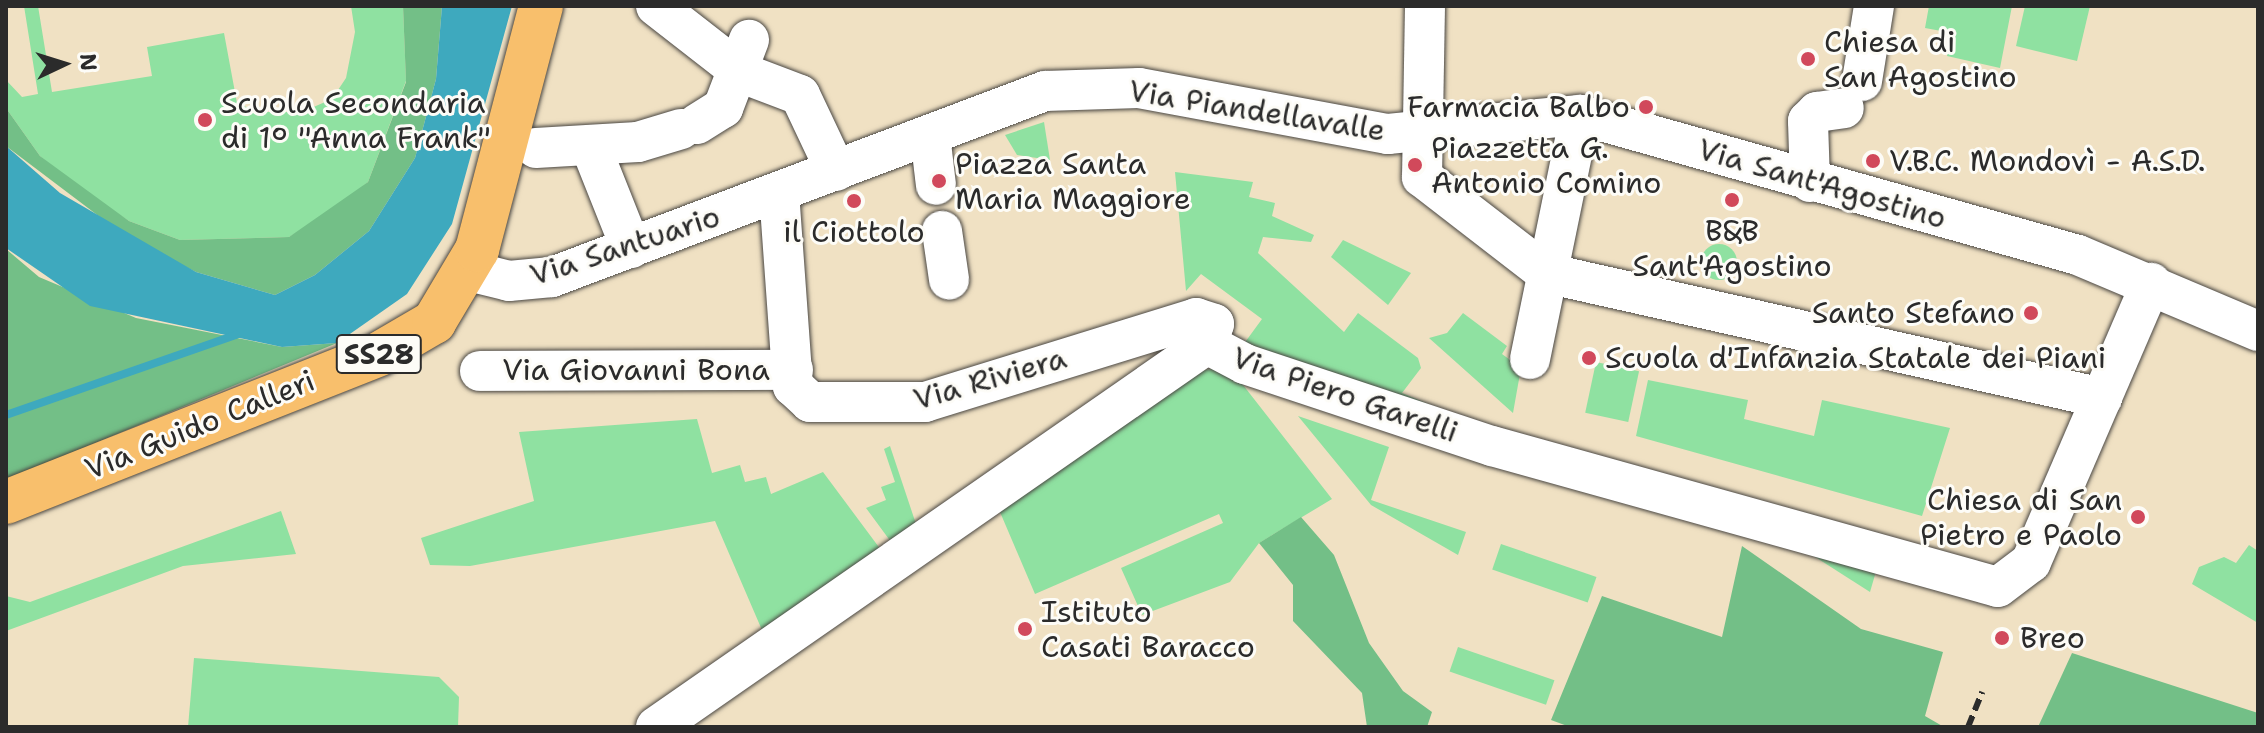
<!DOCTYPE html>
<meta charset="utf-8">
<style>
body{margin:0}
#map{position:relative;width:2264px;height:733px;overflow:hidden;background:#f0e1c3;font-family:"Shantell Sans",sans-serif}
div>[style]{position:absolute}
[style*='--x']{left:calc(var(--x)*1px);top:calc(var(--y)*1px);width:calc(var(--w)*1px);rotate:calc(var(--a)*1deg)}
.green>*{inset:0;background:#8fe1a1;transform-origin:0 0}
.round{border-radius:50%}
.forest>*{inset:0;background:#73bf87}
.water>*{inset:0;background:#3ea9be}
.stream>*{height:8px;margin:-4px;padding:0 4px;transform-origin:4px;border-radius:4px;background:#3ea9be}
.roads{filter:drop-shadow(0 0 2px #494642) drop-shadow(0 0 2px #494642)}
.minor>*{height:40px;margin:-20px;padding:0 20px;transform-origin:20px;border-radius:20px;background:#fff}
.major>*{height:44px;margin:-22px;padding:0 22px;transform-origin:22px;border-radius:22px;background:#f8bf6c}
.rail>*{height:6px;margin-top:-3px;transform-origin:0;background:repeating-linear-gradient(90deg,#2b2b2b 0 12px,transparent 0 18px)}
.dots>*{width:22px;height:22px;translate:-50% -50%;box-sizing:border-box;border:4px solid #fdfcf7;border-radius:50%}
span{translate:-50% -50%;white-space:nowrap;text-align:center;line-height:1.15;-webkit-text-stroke:6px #fdfcf7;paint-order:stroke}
.shield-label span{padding:2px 6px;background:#fdfcf7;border:2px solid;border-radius:6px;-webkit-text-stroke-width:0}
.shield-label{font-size:28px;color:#2b2b2b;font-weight:700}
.poi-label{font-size:30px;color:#2b2b2b}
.left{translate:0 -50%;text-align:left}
.right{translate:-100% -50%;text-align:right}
.street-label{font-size:30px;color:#2b2b2b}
.frame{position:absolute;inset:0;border:8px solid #2b2b2b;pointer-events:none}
.north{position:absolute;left:24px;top:24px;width:80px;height:80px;-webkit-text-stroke:6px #fdfcf7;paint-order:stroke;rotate:86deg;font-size:22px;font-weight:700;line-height:32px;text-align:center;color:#2b2b2b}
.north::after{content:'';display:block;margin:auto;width:28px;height:36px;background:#2b2b2b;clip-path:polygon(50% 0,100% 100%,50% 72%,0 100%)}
</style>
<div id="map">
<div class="green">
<div style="clip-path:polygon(24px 6px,38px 6px,52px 92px,152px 76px,147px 47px,224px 33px,237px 103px,258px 112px,302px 112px,332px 99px,346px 78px,355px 32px,351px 6px,403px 6px,406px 81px,368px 182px,332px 212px,289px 237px,180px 240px,129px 221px,74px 185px,40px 156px,6px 108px,6px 80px,22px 97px,38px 94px)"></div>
<div style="clip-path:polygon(1929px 6px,2012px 6px,2000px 68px,1947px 56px,1952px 33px,1925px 28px)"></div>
<div style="clip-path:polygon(2025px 6px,2090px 6px,2077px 61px,2016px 46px)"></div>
<div style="clip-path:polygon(1044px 122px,1050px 160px,1017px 155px,1005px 135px)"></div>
<div style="clip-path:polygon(1175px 172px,1253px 182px,1249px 197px,1275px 203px,1272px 216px,1314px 235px,1311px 242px,1263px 237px,1258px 253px,1344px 332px,1358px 313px,1418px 358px,1421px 368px,1402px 393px,1474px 423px,1243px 345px,1262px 319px,1201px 274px,1186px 291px)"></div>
<div style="clip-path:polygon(1343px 240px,1411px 273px,1388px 305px,1331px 257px)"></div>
<div class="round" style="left:1701px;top:244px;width:36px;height:36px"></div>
<div style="clip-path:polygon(1463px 313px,1507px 346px,1502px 354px,1521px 368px,1513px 413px,1429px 338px,1447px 333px)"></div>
<div style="left:1596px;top:362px;width:44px;height:52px;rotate:12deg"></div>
<div style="clip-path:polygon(1229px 367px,1332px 499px,1259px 543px,1230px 582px,1142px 615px,1121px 568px,1223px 523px,1219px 514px,1035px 594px,997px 505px,1197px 371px)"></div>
<div style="clip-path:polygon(1648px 380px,1748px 400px,1744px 419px,1814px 436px,1822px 400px,1950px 428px,1922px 516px,1636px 436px)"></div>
<div style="clip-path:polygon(1298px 416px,1389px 447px,1371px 500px,1466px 532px,1458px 555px,1371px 505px)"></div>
<div style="clip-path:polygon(697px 419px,712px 473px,740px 465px,745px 482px,766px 477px,771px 494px,823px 472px,884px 554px,765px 637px,715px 521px,470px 566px,430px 565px,421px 538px,534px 501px,519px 432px)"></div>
<div style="clip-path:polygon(890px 446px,918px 530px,894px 546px,866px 508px,886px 500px,881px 487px,895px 482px,884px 449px)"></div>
<div style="clip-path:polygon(281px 511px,296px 554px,183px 566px,6px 631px,6px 596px,30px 602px)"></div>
<div style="left:1501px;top:544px;width:101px;height:27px;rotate:19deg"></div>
<div style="clip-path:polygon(2249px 545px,2258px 551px,2258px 623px,2192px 584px,2199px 567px,2224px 557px,2236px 563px)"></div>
<div style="clip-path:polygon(1798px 546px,1877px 568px,1870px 592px)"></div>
<div style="left:1458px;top:647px;width:102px;height:26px;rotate:19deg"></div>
<div style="clip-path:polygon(194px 658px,439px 677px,459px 697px,458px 727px,188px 727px)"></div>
</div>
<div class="forest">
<div style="clip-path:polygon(403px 6px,442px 6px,436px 79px,415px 158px,369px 231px,315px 275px,275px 295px,196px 272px,129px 239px,6px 146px,6px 108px,40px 156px,129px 221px,180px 240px,289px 237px,368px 182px,406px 82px)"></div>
<div style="clip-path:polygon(6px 249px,39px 277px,136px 318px,282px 347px,337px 343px,6px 480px)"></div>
<div style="clip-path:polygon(1301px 517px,1334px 555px,1369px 643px,1403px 691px,1432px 712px,1427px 727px,1367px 727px,1362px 693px,1293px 621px,1293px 585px,1259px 543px)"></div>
<div style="clip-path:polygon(1742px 546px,1861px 629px,1943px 652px,1925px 716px,1944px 727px,1570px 727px,1551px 720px,1602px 596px,1722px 637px)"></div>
<div style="clip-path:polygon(2072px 653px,2258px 713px,2258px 727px,2038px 727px)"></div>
</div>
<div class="water">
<div style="clip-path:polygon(442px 6px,512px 6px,452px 224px,407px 294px,337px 343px,282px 347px,90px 306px,6px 248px,6px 146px,60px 193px,196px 272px,275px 295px,315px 275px,369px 231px,415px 158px,436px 79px)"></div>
</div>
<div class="stream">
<div style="--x:6;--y:415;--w:244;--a:-19.2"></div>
</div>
<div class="roads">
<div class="minor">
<div style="--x:656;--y:6;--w:109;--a:37.9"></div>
<div style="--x:742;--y:73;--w:62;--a:20.8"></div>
<div style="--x:800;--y:95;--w:84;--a:64.7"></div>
<div style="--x:1425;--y:6;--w:171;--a:91"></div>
<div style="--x:1422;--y:177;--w:157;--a:37.7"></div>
<div style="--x:1546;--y:273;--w:570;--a:12.67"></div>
<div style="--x:1862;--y:81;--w:76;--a:-80.9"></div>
<div style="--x:697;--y:124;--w:31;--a:-32"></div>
<div style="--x:723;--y:108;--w:73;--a:-69.1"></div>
<div style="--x:930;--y:135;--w:50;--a:83.2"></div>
<div style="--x:590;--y:145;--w:111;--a:68.3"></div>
<div style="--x:536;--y:148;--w:102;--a:-3.4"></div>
<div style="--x:638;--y:142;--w:45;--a:-16.8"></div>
<div style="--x:1810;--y:182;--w:61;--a:-91.9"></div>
<div style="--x:1808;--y:121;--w:13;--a:-45"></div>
<div style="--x:1817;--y:112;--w:27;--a:-8"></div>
<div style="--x:779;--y:192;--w:195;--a:85.9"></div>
<div style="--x:793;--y:386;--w:23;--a:43"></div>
<div style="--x:810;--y:402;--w:115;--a:0"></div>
<div style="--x:925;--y:402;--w:284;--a:-17.2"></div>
<div style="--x:1196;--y:318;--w:19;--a:18"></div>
<div style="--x:1214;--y:324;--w:21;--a:109"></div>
<div style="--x:942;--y:231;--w:49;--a:81.7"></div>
<div style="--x:469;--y:271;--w:41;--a:14"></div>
<div style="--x:509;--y:281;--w:43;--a:-5.3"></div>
<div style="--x:552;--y:277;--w:527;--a:-20.67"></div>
<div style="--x:1045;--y:91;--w:94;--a:-1.8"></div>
<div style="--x:1139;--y:88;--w:253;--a:10.5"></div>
<div style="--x:1388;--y:134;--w:193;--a:-5.7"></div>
<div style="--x:1580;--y:115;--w:517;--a:15.7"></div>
<div style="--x:2078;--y:255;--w:195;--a:22.9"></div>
<div style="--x:1530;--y:359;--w:249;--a:-78.4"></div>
<div style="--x:480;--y:371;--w:313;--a:-0.2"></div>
<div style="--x:656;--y:727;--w:671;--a:-34.8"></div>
<div style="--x:1207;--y:344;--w:43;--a:27.8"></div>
<div style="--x:1245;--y:364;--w:260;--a:18.4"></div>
<div style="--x:1492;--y:446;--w:525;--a:15.57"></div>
<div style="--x:1998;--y:587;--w:41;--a:-37.1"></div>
<div style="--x:2031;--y:562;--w:304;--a:-66.7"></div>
</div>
<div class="major">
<div style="--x:6;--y:502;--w:401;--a:-21.6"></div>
<div style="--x:379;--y:354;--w:64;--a:-30.2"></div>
<div style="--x:434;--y:322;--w:84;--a:-59.2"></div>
<div style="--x:477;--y:250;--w:252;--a:-75.3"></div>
</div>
</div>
<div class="rail">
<div style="--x:1968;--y:727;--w:38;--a:-68"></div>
</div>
<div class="dots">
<div style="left:1808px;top:59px;background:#d1495b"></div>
<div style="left:1646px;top:107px;background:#d1495b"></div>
<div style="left:205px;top:120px;background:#d1495b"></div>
<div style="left:1873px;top:161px;background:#d1495b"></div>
<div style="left:1415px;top:165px;background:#d1495b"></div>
<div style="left:939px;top:181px;background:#d1495b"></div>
<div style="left:1732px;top:200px;background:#d1495b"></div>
<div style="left:854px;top:201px;background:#d1495b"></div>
<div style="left:2031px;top:313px;background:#d1495b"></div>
<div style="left:1589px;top:358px;background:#d1495b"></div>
<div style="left:2138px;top:517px;background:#d1495b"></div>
<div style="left:1025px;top:629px;background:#d1495b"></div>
<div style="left:2002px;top:638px;background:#d1495b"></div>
</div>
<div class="shield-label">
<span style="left:379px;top:354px">SS28</span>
</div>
<div class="poi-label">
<span class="left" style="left:1824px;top:59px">Chiesa di<br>San Agostino</span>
<span class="left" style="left:221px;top:120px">Scuola Secondaria<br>di 1° "Anna Frank"</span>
<span class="right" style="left:1630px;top:107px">Farmacia Balbo</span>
<span class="left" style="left:1431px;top:165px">Piazzetta G.<br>Antonio Comino</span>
<span class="left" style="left:1889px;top:161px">V.B.C. Mondovì - A.S.D.</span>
<span class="left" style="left:955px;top:181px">Piazza Santa<br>Maria Maggiore</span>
<span style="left:1732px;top:248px">B&amp;B<br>Sant'Agostino</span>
<span style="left:854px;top:232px">il Ciottolo</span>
<span class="right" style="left:2015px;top:313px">Santo Stefano</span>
<span class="left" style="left:1605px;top:358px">Scuola d'Infanzia Statale dei Piani</span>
<span class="right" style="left:2122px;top:517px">Chiesa di San<br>Pietro e Paolo</span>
<span class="left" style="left:1041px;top:629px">Istituto<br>Casati Baracco</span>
<span class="left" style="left:2020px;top:638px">Breo</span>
</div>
<div class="street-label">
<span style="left:1257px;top:111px;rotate:9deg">Via Piandellavalle</span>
<span style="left:1822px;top:184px;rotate:16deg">Via Sant'Agostino</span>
<span style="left:625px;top:246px;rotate:-18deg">Via Santuario</span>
<span style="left:636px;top:370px">Via Giovanni Bona</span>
<span style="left:990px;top:379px;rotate:-16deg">Via Riviera</span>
<span style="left:1345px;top:395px;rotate:19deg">Via Piero Garelli</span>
<span style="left:200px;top:425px;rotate:-22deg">Via Guido Calleri</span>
</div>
<div class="frame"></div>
<div class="north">N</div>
</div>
